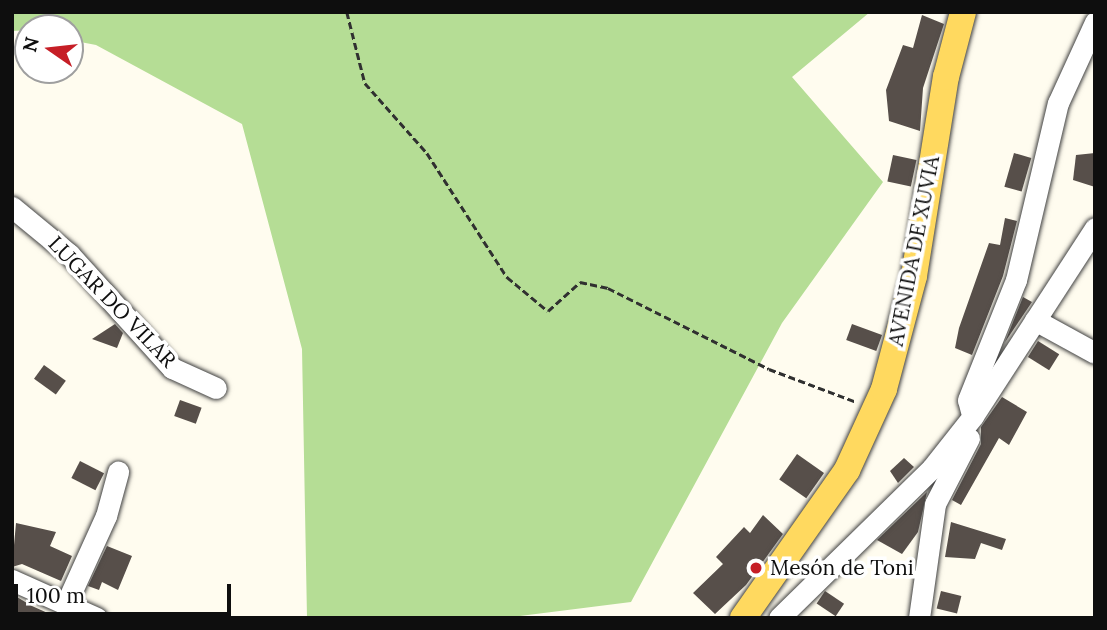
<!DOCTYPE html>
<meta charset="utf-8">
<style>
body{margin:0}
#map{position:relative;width:1107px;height:630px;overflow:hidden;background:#fffcef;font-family:Lora,serif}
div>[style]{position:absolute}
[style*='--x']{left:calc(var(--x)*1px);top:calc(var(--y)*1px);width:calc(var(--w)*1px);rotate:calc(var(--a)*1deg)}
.forest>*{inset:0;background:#b5dd95}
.building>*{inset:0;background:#574f4a;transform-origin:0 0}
.path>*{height:2.5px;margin-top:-1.25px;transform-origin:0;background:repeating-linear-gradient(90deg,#303030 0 7px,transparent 0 10.5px)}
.roads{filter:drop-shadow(0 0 2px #414141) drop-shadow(0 0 2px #414141)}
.minor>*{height:21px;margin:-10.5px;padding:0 10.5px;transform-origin:10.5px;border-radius:10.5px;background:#fff}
.major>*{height:26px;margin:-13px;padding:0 13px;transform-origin:13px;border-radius:13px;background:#ffd95f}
.dots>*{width:19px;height:19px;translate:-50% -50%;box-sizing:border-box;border:4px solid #fff;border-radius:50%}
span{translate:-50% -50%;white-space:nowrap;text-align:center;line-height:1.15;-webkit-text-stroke:7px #fff;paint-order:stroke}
.street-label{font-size:21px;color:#0e0e0e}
.poi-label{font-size:21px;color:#0e0e0e}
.left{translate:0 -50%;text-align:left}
.frame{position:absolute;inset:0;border:14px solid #0e0e0e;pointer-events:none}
.north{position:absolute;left:14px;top:14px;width:70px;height:70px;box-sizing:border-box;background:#fff;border:2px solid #9f9f9f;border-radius:50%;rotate:284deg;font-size:19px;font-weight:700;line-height:28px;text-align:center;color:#0e0e0e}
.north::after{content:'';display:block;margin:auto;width:24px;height:32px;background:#c61e26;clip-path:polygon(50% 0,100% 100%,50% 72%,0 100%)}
.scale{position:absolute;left:14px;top:584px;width:217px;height:32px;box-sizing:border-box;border:4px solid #0e0e0e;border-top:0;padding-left:9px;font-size:21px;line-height:24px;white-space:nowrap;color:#0e0e0e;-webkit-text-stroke:5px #fff;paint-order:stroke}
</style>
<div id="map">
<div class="forest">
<div style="clip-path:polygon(12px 12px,870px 12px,792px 77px,883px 182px,782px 323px,631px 602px,505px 618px,307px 618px,302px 349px,242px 124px,96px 45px,70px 40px,70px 28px,12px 31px)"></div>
</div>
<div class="building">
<div style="clip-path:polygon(922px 15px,944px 24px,923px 88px,920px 131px,889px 121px,886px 90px,903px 45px,913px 48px)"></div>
<div style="left:1014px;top:153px;width:18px;height:35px;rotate:16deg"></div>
<div style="clip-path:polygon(1095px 153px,1095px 187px,1073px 180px,1076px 155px)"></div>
<div style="left:893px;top:155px;width:24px;height:27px;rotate:12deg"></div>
<div style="clip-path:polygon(1005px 218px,1017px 221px,1003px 276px,972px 355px,955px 348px,959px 328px,989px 243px,1000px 245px)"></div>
<div style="clip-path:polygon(1023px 297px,1032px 302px,1005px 342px)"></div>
<div style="clip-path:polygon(115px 324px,123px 333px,117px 348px,92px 339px)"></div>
<div style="left:852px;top:324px;width:32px;height:17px;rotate:20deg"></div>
<div style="left:1038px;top:341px;width:25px;height:19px;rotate:32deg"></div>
<div style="left:44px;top:365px;width:27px;height:17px;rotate:36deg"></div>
<div style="clip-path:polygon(1002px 397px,1027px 412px,1009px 445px,999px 438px,961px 505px,952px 500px,981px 444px,981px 427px)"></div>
<div style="left:180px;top:400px;width:23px;height:17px;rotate:20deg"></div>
<div style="left:797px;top:454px;width:33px;height:31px;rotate:35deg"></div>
<div style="clip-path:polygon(904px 458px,914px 467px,898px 483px,890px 471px)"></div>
<div style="left:80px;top:461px;width:27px;height:19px;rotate:27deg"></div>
<div style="clip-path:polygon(927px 492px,918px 532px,902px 554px,877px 540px)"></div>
<div style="clip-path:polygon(763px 515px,783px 534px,746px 585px,715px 614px,693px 593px,723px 564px,716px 557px,744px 527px,750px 533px)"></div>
<div style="clip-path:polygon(951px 522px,1006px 539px,1002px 550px,981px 543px,975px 559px,945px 557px)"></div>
<div style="clip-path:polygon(16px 523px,56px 532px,50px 546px,72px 556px,61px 581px,22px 564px,12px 567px)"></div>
<div style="clip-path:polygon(107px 546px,132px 556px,118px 590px,102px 582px,99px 590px,88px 586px)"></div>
<div style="left:825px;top:591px;width:23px;height:15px;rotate:34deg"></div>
<div style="left:941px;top:591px;width:21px;height:18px;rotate:14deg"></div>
<div style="clip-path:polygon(12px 594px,32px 606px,59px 618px,12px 615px)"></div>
</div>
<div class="path">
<div style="--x:347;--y:12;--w:73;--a:75.8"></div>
<div style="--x:365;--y:83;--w:94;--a:48.5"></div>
<div style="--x:427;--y:153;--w:148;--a:57.2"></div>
<div style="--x:507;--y:277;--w:53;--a:39.7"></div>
<div style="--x:548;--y:311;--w:43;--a:-42.2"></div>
<div style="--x:580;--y:282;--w:29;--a:12"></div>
<div style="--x:608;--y:288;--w:180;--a:26.7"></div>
<div style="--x:769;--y:369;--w:94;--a:20.6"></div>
</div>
<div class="roads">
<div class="minor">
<div style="--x:12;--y:207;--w:74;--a:39.5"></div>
<div style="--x:69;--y:254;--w:154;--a:47.9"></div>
<div style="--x:172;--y:368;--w:48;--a:24.4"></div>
<div style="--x:1035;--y:320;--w:68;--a:28.8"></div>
<div style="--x:971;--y:411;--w:11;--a:-105"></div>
<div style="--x:968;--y:400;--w:129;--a:-68.2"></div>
<div style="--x:1016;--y:280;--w:182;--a:-76.7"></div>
<div style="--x:1058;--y:103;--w:89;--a:-65.4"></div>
<div style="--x:12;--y:580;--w:93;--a:24.1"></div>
<div style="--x:66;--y:604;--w:97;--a:-65.6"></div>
<div style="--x:106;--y:516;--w:46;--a:-74.7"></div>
<div style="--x:779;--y:618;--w:214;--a:-44.4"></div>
<div style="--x:932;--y:468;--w:66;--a:-51.7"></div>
<div style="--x:973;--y:416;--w:224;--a:-57"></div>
<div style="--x:919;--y:618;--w:115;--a:-82"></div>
<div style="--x:935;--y:504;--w:74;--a:-62.7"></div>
</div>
<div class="major">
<div style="--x:743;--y:618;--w:181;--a:-54.9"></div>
<div style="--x:847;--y:470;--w:89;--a:-65.4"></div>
<div style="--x:884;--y:389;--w:117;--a:-75.1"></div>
<div style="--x:914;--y:276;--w:202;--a:-80.9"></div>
<div style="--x:946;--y:77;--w:67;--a:-75.3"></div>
</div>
</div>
<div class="dots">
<div style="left:756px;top:568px;background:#c61e26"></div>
</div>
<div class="street-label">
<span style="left:914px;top:251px;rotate:-79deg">AVENIDA DE XUVIA</span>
<span style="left:112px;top:302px;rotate:46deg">LUGAR DO VILAR</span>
</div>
<div class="poi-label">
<span class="left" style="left:770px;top:568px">Mesón de Toni</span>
</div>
<div class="frame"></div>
<div class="north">N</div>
<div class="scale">100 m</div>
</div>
